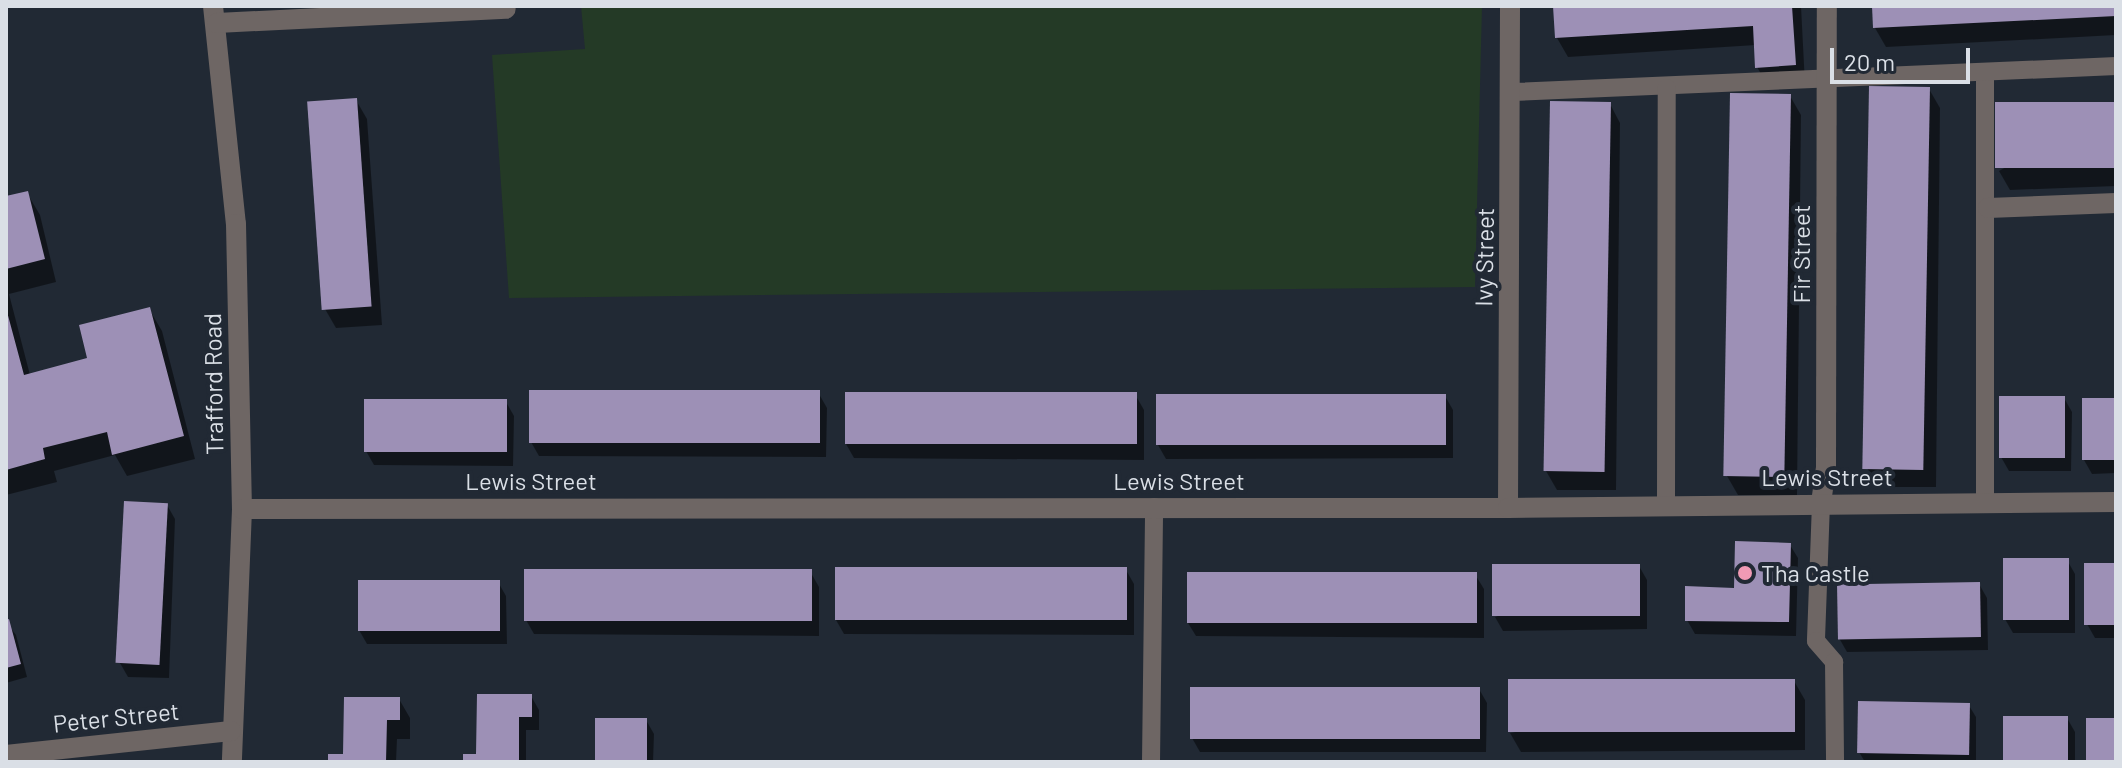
<!DOCTYPE html>
<style>
body{margin:0}
#map{position:relative;width:2122px;height:768px;overflow:hidden;background:#212934;font-family:Barlow,sans-serif}
div>[style]{position:absolute}
[style*='--x']{left:calc(var(--x)*1px);top:calc(var(--y)*1px);width:calc(var(--w)*1px);rotate:calc(var(--a)*1deg)}
.green>*{inset:0;background:#243a26}
.shadow>*{inset:0;background:#0007}
.building>*{inset:0;background:#9d90b6;transform-origin:0 0}
.lane>*{height:18px;margin:-9px;padding:0 9px;transform-origin:9px;border-radius:9px;background:#6e6664}
.street>*{height:20px;margin:-10px;padding:0 10px;transform-origin:10px;border-radius:10px;background:#6e6664}
.dots>*{width:22px;height:22px;translate:-50% -50%;box-sizing:border-box;border:4px solid #212934;border-radius:50%}
span{translate:-50% -50%;white-space:nowrap;text-align:center;line-height:1.15;-webkit-text-stroke:8px #212934;paint-order:stroke}
.street-label{font-size:24px;color:#dadfe6}
.poi-label{font-size:24px;color:#dadfe6}
.left{translate:0 -50%;text-align:left}
.frame{position:absolute;inset:0;border:8px solid #dadfe6;pointer-events:none}
.scale{position:absolute;left:1830px;top:48px;width:140px;height:36px;box-sizing:border-box;border:4px solid #dadfe6;border-top:0;padding-left:10px;font-size:24px;line-height:28px;white-space:nowrap;color:#dadfe6;-webkit-text-stroke:6px #212934;paint-order:stroke}
</style>
<div id="map">
<div class="green">
<div style="clip-path:polygon(581px 6px,1482px 6px,1475px 287px,509px 298px,492px 55px,585px 49px)"></div>
</div>
<div class="shadow">
<div style="clip-path:polygon(1555px 6px,1801px 6px,1805px 84px,1768px 86px,1757px 67px,1756px 45px,1568px 57px,1557px 38px)"></div>
<div style="clip-path:polygon(1874px 6px,2116px 6px,2116px 35px,1886px 47px,1875px 28px)"></div>
<div style="clip-path:polygon(1929px 89px,1940px 108px,1936px 487px,1878px 487px,1867px 468px)"></div>
<div style="clip-path:polygon(1790px 96px,1801px 115px,1797px 495px,1738px 495px,1727px 476px)"></div>
<div style="clip-path:polygon(356px 100px,367px 119px,382px 325px,336px 328px,325px 309px)"></div>
<div style="clip-path:polygon(1610px 104px,1620px 123px,1616px 490px,1557px 490px,1546px 471px)"></div>
<div style="clip-path:polygon(2116px 104px,2116px 186px,2010px 190px,1999px 171px)"></div>
<div style="clip-path:polygon(27px 193px,40px 215px,56px 282px,9px 294px,30px 375px,90px 360px,149px 309px,162px 331px,195px 459px,127px 476px,115px 455px,54px 471px,57px 482px,6px 495px,6px 198px)"></div>
<div style="clip-path:polygon(819px 394px,827px 408px,826px 457px,539px 456px,531px 442px)"></div>
<div style="clip-path:polygon(1136px 396px,1144px 410px,1144px 460px,854px 458px,846px 444px)"></div>
<div style="clip-path:polygon(1445px 396px,1453px 410px,1453px 458px,1166px 459px,1158px 445px)"></div>
<div style="clip-path:polygon(2064px 398px,2072px 412px,2071px 471px,2009px 471px,2001px 457px)"></div>
<div style="clip-path:polygon(2116px 401px,2116px 473px,2092px 474px,2084px 460px)"></div>
<div style="clip-path:polygon(506px 402px,514px 416px,513px 466px,374px 465px,366px 451px)"></div>
<div style="clip-path:polygon(167px 505px,175px 519px,169px 678px,128px 677px,120px 663px)"></div>
<div style="clip-path:polygon(1790px 545px,1798px 558px,1796px 636px,1695px 634px,1687px 620px,1736px 590px)"></div>
<div style="clip-path:polygon(2067px 560px,2075px 574px,2075px 633px,2013px 633px,2005px 619px)"></div>
<div style="clip-path:polygon(2116px 565px,2116px 638px,2095px 638px,2087px 624px)"></div>
<div style="clip-path:polygon(1639px 566px,1647px 580px,1647px 629px,1503px 631px,1495px 617px)"></div>
<div style="clip-path:polygon(1126px 570px,1134px 584px,1134px 635px,844px 634px,836px 620px)"></div>
<div style="clip-path:polygon(811px 573px,819px 587px,819px 636px,534px 634px,526px 620px)"></div>
<div style="clip-path:polygon(1476px 576px,1484px 589px,1484px 638px,1196px 636px,1188px 623px)"></div>
<div style="clip-path:polygon(498px 582px,506px 596px,507px 644px,367px 644px,359px 630px)"></div>
<div style="clip-path:polygon(1979px 584px,1987px 598px,1988px 650px,1847px 652px,1839px 638px)"></div>
<div style="clip-path:polygon(6px 622px,16px 635px,27px 677px,6px 683px)"></div>
<div style="clip-path:polygon(1794px 681px,1805px 700px,1805px 750px,1521px 752px,1510px 733px)"></div>
<div style="clip-path:polygon(1479px 689px,1487px 703px,1486px 752px,1200px 752px,1192px 738px)"></div>
<div style="clip-path:polygon(531px 696px,539px 710px,539px 730px,526px 730px,526px 762px,465px 762px,478px 756px)"></div>
<div style="clip-path:polygon(399px 699px,410px 718px,410px 739px,397px 739px,396px 762px,330px 762px,345px 756px)"></div>
<div style="clip-path:polygon(1968px 704px,1976px 717px,1976px 762px,1865px 762px,1859px 752px)"></div>
<div style="clip-path:polygon(2067px 718px,2075px 732px,2075px 762px,2005px 762px)"></div>
<div style="clip-path:polygon(646px 720px,654px 734px,653px 762px,597px 762px)"></div>
</div>
<div class="building">
<div style="clip-path:polygon(1553px 6px,1792px 6px,1796px 65px,1755px 68px,1753px 26px,1555px 38px)"></div>
<div style="clip-path:polygon(1872px 6px,2116px 6px,2116px 16px,1873px 28px)"></div>
<div style="left:1869px;top:86px;width:61px;height:383px;rotate:1deg"></div>
<div style="left:1730px;top:93px;width:61px;height:383px;rotate:1deg"></div>
<div style="left:357px;top:98px;width:209px;height:50px;rotate:86deg"></div>
<div style="left:1550px;top:101px;width:61px;height:370px;rotate:1deg"></div>
<div style="left:2116px;top:102px;width:66px;height:121px;rotate:90deg"></div>
<div style="clip-path:polygon(28px 191px,45px 259px,6px 269px,6px 196px)"></div>
<div style="clip-path:polygon(150px 307px,184px 436px,112px 455px,107px 432px,43px 448px,45px 459px,6px 470px,6px 308px,24px 375px,87px 358px,79px 325px)"></div>
<div style="left:529px;top:390px;width:291px;height:53px"></div>
<div style="left:845px;top:392px;width:292px;height:52px"></div>
<div style="left:1446px;top:394px;width:51px;height:290px;rotate:90deg"></div>
<div style="left:1999px;top:396px;width:66px;height:62px"></div>
<div style="left:2116px;top:398px;width:62px;height:34px;rotate:90deg"></div>
<div style="left:364px;top:399px;width:143px;height:53px"></div>
<div style="left:124px;top:501px;width:44px;height:162px;rotate:3deg"></div>
<div style="clip-path:polygon(1735px 541px,1791px 543px,1789px 622px,1685px 621px,1685px 586px,1734px 588px)"></div>
<div style="left:2003px;top:558px;width:66px;height:62px"></div>
<div style="left:2084px;top:563px;width:32px;height:62px"></div>
<div style="left:1640px;top:564px;width:52px;height:148px;rotate:90deg"></div>
<div style="left:835px;top:567px;width:292px;height:53px"></div>
<div style="left:524px;top:569px;width:288px;height:52px"></div>
<div style="left:1187px;top:572px;width:290px;height:51px"></div>
<div style="left:358px;top:580px;width:142px;height:51px"></div>
<div style="left:1980px;top:582px;width:55px;height:143px;rotate:89deg"></div>
<div style="clip-path:polygon(9px 619px,21px 664px,6px 668px,6px 620px)"></div>
<div style="left:1795px;top:679px;width:53px;height:287px;rotate:90deg"></div>
<div style="left:1480px;top:687px;width:52px;height:290px;rotate:90deg"></div>
<div style="clip-path:polygon(477px 694px,532px 694px,532px 717px,519px 717px,519px 762px,463px 762px,463px 754px,476px 754px)"></div>
<div style="clip-path:polygon(344px 697px,400px 697px,400px 720px,387px 720px,386px 762px,328px 762px,328px 754px,343px 754px)"></div>
<div style="left:1858px;top:701px;width:112px;height:52px;rotate:1deg"></div>
<div style="left:2003px;top:716px;width:65px;height:46px"></div>
<div style="left:595px;top:718px;width:52px;height:44px"></div>
<div style="left:2116px;top:718px;width:44px;height:30px;rotate:90deg"></div>
</div>
<div class="lane">
<div style="--x:1985;--y:74;--w:428;--a:90"></div>
<div style="--x:1512;--y:92;--w:605;--a:-2.46"></div>
<div style="--x:1821;--y:503;--w:138;--a:92.1"></div>
<div style="--x:1816;--y:641;--w:28;--a:49"></div>
<div style="--x:1834;--y:662;--w:100;--a:89.4"></div>
<div style="--x:1666;--y:505;--w:417;--a:-89.9"></div>
<div style="--x:1151;--y:762;--w:255;--a:-89.3"></div>
</div>
<div class="street">
<div style="--x:213;--y:6;--w:219;--a:84"></div>
<div style="--x:236;--y:224;--w:285;--a:88.8"></div>
<div style="--x:242;--y:509;--w:253;--a:92.3"></div>
<div style="--x:217;--y:23;--w:289;--a:-2.8"></div>
<div style="--x:1988;--y:208;--w:128;--a:-2.2"></div>
<div style="--x:1821;--y:503;--w:36;--a:-82"></div>
<div style="--x:1826;--y:467;--w:461;--a:-89.9"></div>
<div style="--x:1508;--y:508;--w:502;--a:-89.77"></div>
<div style="--x:242;--y:509;--w:1266;--a:-0.05"></div>
<div style="--x:1508;--y:508;--w:608;--a:-0.57"></div>
<div style="--x:6;--y:755;--w:226;--a:-6.1"></div>
</div>
<div class="dots">
<div style="left:1745px;top:573px;background:#f09ab4"></div>
</div>
<div class="street-label">
<span style="left:1801px;top:254px;rotate:-90deg">Fir Street</span>
<span style="left:1484px;top:257px;rotate:-89deg">Ivy Street</span>
<span style="left:213px;top:384px;rotate:-91deg">Trafford Road</span>
<span style="left:1827px;top:477px">Lewis Street</span>
<span style="left:531px;top:481px">Lewis Street</span>
<span style="left:1179px;top:481px">Lewis Street</span>
<span style="left:116px;top:717px;rotate:-6deg">Peter Street</span>
</div>
<div class="poi-label">
<span class="left" style="left:1761px;top:573px">Tha Castle</span>
</div>
<div class="frame"></div>
<div class="scale">20 m</div>
</div>
